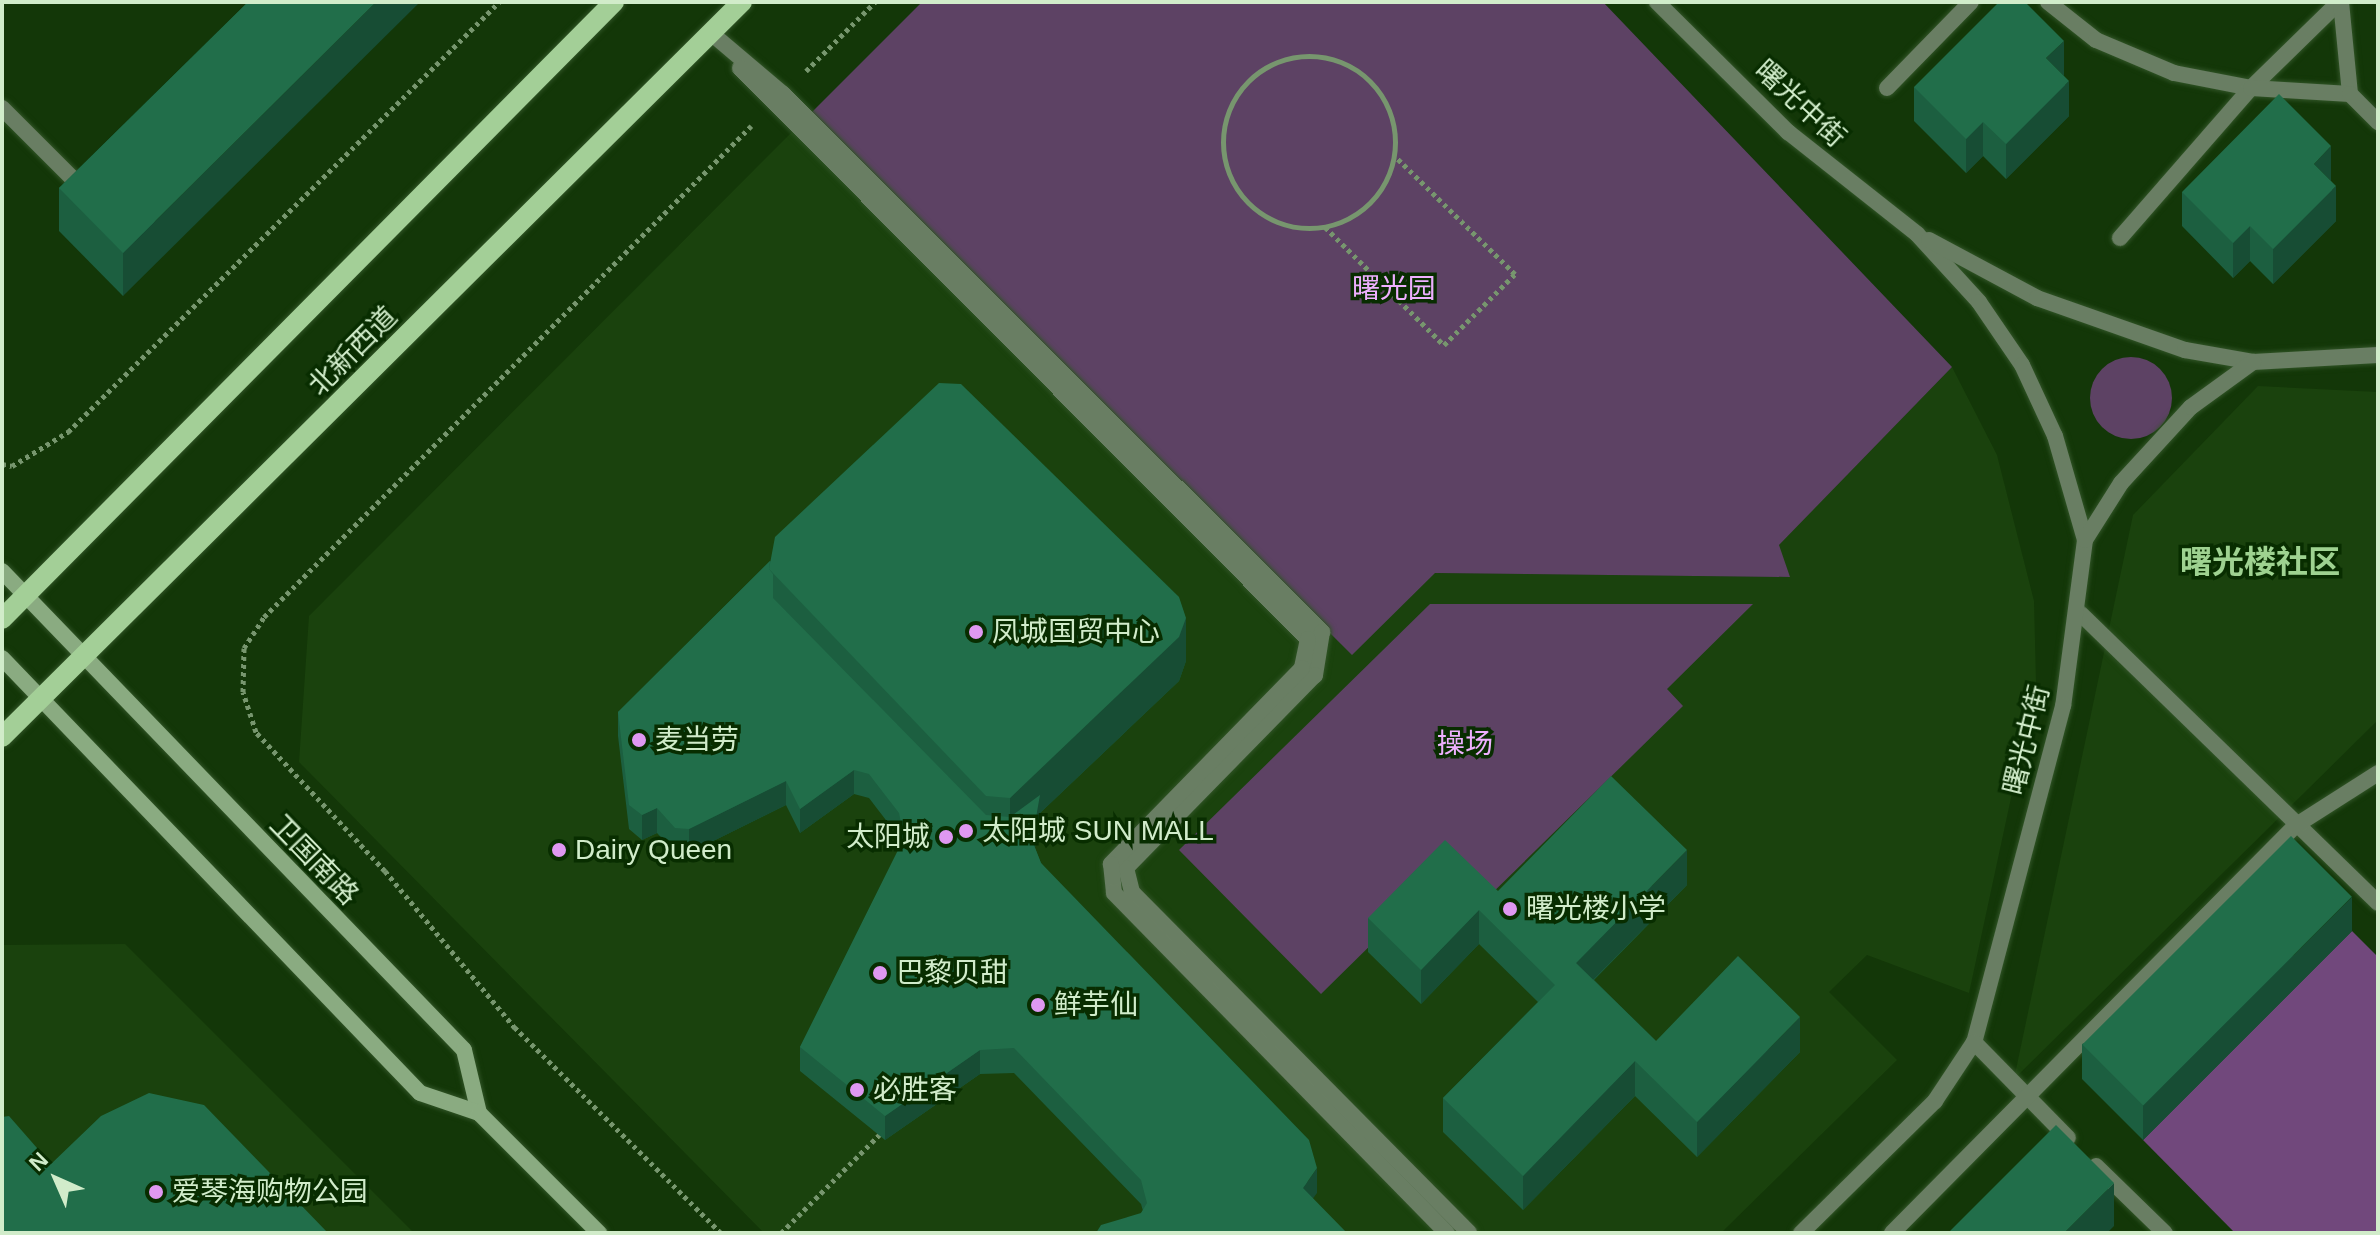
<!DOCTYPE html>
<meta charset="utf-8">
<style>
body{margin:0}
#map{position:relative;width:2380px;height:1235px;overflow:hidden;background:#133708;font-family:Helvetica,"Noto Sans SC",sans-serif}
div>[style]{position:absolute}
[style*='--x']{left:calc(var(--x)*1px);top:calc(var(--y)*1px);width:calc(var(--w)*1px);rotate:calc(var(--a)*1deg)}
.built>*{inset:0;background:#1a420d}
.green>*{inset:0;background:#5d4264}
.round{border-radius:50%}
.forest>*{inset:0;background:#71487c}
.path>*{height:5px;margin-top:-2.5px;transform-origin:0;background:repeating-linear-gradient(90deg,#77966e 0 4px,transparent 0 8px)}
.path>.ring{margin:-2.5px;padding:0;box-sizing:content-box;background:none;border:5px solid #77966e;border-radius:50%}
.roads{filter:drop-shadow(0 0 2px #315427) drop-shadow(0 0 2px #315427)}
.lane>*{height:16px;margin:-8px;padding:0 8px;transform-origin:8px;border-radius:8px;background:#697e63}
.street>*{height:16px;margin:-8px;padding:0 8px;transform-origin:8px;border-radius:8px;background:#697e63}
.secondary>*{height:16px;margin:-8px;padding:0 8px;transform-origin:8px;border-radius:8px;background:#8aab81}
.primary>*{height:20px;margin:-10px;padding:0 10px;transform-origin:10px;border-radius:10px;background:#a3cf97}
.wall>*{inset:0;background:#1c5f40}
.shaded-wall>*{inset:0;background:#174d34}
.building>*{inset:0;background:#216e4a;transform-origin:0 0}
.dots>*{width:22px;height:22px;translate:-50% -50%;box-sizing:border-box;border:4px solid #082d00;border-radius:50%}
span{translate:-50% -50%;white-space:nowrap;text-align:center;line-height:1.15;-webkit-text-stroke:7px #082d00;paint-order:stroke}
.street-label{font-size:28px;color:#d1ecca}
.park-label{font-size:28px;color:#eeb0fe}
.poi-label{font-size:28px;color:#d1ecca}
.left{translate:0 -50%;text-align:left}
.right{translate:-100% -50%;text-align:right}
.quarter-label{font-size:32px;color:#9ed290;font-weight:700}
.frame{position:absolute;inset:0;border:4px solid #d1ecca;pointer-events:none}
.north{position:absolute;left:16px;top:1139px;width:80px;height:80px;-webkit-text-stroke:6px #082d00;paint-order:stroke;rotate:315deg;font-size:22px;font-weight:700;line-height:32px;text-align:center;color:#d1ecca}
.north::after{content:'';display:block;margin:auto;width:28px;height:36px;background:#d1ecca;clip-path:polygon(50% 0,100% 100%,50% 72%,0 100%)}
</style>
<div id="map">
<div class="built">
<div style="clip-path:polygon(810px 114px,1435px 573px,1789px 577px,1778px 545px,1952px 367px,1997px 455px,2034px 601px,2036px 682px,1969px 993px,1867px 955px,1829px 992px,1897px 1060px,1721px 1233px,764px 1233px,299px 762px,309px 616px)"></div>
<div style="clip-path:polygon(2258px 386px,2378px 392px,2378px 720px,2014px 1079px,2133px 515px)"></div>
<div style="clip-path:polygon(125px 944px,414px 1233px,2px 1233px,2px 945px)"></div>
</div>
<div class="green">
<div style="clip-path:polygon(922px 2px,1603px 2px,1952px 367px,1779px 545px,1790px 577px,1435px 573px,1352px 655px,810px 114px)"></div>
<div class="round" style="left:2090px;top:357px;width:82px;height:82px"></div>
<div style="clip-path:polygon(1430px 604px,1753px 604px,1667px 689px,1683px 706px,1481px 904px,1447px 870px,1321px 994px,1179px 850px)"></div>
</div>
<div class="forest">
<div style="clip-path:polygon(2352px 931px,2378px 957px,2378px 1233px,2235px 1233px,2143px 1140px)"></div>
</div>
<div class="path">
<div class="ring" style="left:1223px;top:56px;width:167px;height:167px"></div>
<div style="--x:806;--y:71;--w:98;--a:-45"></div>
<div style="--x:1325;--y:227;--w:168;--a:44.8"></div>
<div style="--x:1444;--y:345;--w:100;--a:-45"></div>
<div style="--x:1515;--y:274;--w:167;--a:-135.5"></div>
<div style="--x:2;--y:464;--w:10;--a:11"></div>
<div style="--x:12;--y:466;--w:66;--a:-31.3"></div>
<div style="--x:68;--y:432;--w:609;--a:-44.93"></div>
<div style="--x:721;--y:1233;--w:291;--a:-135.1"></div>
<div style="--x:515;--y:1028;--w:204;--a:-129.6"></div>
<div style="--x:385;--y:871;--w:190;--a:-132.9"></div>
<div style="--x:256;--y:732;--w:42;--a:-108"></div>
<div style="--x:243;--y:692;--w:44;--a:-88.7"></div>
<div style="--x:244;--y:648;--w:37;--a:-57"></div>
<div style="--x:264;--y:617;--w:692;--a:-45.23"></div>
<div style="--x:781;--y:1233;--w:144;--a:-45"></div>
</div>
<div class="roads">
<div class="lane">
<div style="--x:2048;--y:2;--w:61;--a:38.4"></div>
<div style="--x:2096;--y:40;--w:85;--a:22.9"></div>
<div style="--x:2174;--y:73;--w:78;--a:11"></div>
<div style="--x:2251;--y:88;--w:123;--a:-44.3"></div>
<div style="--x:2341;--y:2;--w:92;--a:84.4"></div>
<div style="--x:711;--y:33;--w:94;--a:40.3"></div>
<div style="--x:783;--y:94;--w:762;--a:44.95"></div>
<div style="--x:1322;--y:632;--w:44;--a:99.2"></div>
<div style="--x:1315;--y:675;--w:270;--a:134.4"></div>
<div style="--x:1126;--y:868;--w:25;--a:76"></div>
<div style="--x:1132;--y:892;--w:479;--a:45.3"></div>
<div style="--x:740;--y:68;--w:805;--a:45.15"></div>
<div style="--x:1308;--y:639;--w:30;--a:102"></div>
<div style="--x:1302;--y:668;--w:274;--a:134.3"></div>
<div style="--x:1111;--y:864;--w:29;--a:84"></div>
<div style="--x:1114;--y:893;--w:476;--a:45.6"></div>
<div style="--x:1887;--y:88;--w:120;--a:-45.7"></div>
<div style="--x:2;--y:108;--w:110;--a:45"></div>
<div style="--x:80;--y:186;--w:8;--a:-40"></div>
<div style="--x:2120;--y:238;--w:199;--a:-48.9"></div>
<div style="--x:2251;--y:88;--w:99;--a:3.5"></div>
<div style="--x:2350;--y:94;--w:40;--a:45"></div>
<div style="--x:2081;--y:614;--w:414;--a:44.2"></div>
<div style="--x:1974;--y:1042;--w:134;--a:45.6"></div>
<div style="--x:2096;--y:1166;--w:96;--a:44.2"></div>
<div style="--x:1892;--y:1233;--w:573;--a:-45.28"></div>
<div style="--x:2295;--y:826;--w:98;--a:-32.6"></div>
</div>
<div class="street">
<div style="--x:1657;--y:2;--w:185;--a:44.8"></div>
<div style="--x:1788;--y:132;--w:164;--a:38.3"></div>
<div style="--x:1917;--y:234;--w:92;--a:47.6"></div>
<div style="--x:1979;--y:302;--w:76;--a:55.7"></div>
<div style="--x:2022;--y:365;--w:78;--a:65.1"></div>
<div style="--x:2055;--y:436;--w:108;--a:73.9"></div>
<div style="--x:2085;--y:540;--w:167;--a:97.5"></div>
<div style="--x:2063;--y:706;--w:348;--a:104.8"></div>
<div style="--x:1974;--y:1042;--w:71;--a:123.5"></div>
<div style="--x:1935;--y:1101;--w:188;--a:135.4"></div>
<div style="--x:1929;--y:240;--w:123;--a:28.2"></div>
<div style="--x:2037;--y:298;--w:157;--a:19.4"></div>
<div style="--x:2185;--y:350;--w:69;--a:10"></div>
<div style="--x:2253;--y:362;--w:125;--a:-3.2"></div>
<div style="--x:2085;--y:540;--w:67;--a:-57.7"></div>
<div style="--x:2121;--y:483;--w:103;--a:-47.4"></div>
<div style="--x:2191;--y:407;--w:77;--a:-36"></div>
</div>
<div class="secondary">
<div style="--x:2;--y:571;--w:665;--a:46.03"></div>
<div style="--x:464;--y:1050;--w:65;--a:76.6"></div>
<div style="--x:2;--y:658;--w:603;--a:46.14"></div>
<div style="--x:420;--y:1093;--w:62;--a:18.7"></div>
<div style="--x:479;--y:1113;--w:170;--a:45"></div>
</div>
<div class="primary">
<div style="--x:2;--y:619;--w:869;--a:-45.23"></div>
<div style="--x:2;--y:737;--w:1043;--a:-44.81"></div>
</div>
</div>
<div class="wall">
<div style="clip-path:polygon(248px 2px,123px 296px,59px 231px,59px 188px)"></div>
<div style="clip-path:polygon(2064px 76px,2069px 116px,2006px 179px,1983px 156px,1966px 173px,1914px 121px,1914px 87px)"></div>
<div style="clip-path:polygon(2331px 181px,2336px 221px,2273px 284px,2250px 261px,2233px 278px,2182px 226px,2182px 192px)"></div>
<div style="clip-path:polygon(770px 561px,1186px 661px,1179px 681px,1040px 813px,1035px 848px,1041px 863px,1317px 1193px,1141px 1213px,1143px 1211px,1141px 1204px,1014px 1073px,980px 1074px,885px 1140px,800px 1071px,800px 1047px,901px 846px,899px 837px,869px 798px,854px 794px,800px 833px,786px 805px,689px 853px,675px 852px,657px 833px,642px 840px,629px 829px,618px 736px,618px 712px)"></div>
<div style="clip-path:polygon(1687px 885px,1594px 980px,1656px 1041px,1800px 1052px,1697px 1157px,1635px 1096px,1523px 1210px,1443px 1132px,1443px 1098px,1538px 1002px,1479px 944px,1421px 1004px,1368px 952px,1368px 918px,1498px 891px)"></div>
<div style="clip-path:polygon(2352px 931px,2143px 1140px,2082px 1079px,2082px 1044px)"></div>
</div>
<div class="shaded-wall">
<div style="clip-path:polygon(376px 2px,420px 2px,123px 296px,123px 253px)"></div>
<div style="clip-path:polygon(2064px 41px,2064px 76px,2046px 58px)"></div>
<div style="clip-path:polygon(2069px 81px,2069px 116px,2006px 179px,2006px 144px)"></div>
<div style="clip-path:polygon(1983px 122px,1983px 156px,1966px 173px,1966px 139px)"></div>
<div style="clip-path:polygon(2331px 146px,2331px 181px,2314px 164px)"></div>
<div style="clip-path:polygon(2336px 186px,2336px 221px,2273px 284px,2273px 249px)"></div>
<div style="clip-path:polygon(2250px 226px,2250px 261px,2233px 278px,2233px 243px)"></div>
<div style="clip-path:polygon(1186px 618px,1186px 661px,1179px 681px,1040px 813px,1032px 865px,1010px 841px,1010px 798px)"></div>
<div style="clip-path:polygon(854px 770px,854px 794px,800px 833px,800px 809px)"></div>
<div style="clip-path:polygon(786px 781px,786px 805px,689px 853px,689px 829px)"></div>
<div style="clip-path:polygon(657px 808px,657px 833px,642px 840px,642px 815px)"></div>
<div style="clip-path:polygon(1687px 850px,1687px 885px,1576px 997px,1576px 963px)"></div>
<div style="clip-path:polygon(2352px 897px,2352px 931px,2143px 1140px,2143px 1105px)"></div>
<div style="clip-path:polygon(1479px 910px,1479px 944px,1421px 1004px,1421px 970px)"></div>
<div style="clip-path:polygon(1800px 1017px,1800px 1052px,1697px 1157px,1697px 1122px)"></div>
<div style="clip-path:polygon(980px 1050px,980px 1074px,885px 1140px,885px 1116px)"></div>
<div style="clip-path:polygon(1635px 1061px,1635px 1096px,1523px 1210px,1523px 1176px)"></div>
<div style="clip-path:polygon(1317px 1168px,1317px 1193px,1303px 1212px,1303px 1188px)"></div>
<div style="clip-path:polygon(2114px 1183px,2114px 1226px,2107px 1233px,2064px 1233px)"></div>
</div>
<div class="building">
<div style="clip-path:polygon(248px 2px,376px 2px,123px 253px,59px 188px)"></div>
<div style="clip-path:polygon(1999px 2px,2025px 2px,2064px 41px,2046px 58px,2069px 81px,2006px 144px,1983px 122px,1966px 139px,1914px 87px)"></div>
<div style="clip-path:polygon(2279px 94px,2331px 146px,2314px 164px,2336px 186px,2273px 249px,2250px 226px,2233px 243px,2182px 192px)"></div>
<div style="clip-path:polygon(939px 383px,961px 384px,1179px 597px,1186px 618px,1179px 637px,1010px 798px,986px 796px,769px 569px,775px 537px)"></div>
<div style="clip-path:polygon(770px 561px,769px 569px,773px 574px,773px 598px,986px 815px,1010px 817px,1040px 795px,1032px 840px,1041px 863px,1309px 1140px,1317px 1168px,1303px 1188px,1347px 1233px,1096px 1233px,1101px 1225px,1141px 1213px,1147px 1203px,1141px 1180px,1014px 1048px,980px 1050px,885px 1116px,800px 1047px,904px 838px,899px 813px,869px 774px,854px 770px,800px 809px,786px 781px,689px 829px,675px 828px,657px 808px,642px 815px,629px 805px,618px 712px)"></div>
<div style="clip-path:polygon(1611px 776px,1687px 850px,1576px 963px,1656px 1041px,1738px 956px,1800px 1017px,1697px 1122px,1635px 1061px,1523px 1176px,1443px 1098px,1555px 985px,1479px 910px,1421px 970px,1368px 918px,1445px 840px,1498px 891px)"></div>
<div style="left:2291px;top:836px;width:86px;height:295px;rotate:45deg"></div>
<div style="clip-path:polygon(149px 1093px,204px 1105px,328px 1233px,2px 1233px,2px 1117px,9px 1116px,51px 1164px,101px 1116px)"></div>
<div style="clip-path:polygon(2056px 1125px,2114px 1183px,2064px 1233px,1948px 1233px)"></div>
</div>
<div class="dots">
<div style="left:976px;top:632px;background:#df98f1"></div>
<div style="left:639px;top:740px;background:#df98f1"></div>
<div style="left:966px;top:831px;background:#df98f1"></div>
<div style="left:946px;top:837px;background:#df98f1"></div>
<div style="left:559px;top:850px;background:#df98f1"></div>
<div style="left:1510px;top:909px;background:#df98f1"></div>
<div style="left:880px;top:973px;background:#df98f1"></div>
<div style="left:1038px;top:1005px;background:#df98f1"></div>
<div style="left:857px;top:1090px;background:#df98f1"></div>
<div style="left:156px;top:1192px;background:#df98f1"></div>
</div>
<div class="street-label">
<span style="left:1800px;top:104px;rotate:43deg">曙光中街</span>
<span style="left:353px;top:351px;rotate:-45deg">北新西道</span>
<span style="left:2027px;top:740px;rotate:-76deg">曙光中街</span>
<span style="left:314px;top:860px;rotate:46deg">卫国南路</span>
</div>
<div class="park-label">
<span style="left:1394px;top:289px">曙光园</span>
<span style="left:1465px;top:744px">操场</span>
</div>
<div class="poi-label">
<span class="left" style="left:992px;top:632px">凤城国贸中心</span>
<span class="left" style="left:655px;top:740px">麦当劳</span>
<span class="left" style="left:982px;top:831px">太阳城 SUN MALL</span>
<span class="right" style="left:930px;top:837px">太阳城</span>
<span class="left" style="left:575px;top:850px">Dairy Queen</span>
<span class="left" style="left:1526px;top:909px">曙光楼小学</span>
<span class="left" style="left:896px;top:973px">巴黎贝甜</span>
<span class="left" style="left:1054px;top:1005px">鲜芋仙</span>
<span class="left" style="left:873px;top:1090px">必胜客</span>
<span class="left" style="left:172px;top:1192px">爱琴海购物公园</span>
</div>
<div class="quarter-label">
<span style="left:2260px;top:562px">曙光楼社区</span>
</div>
<div class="frame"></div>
<div class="north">N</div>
</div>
